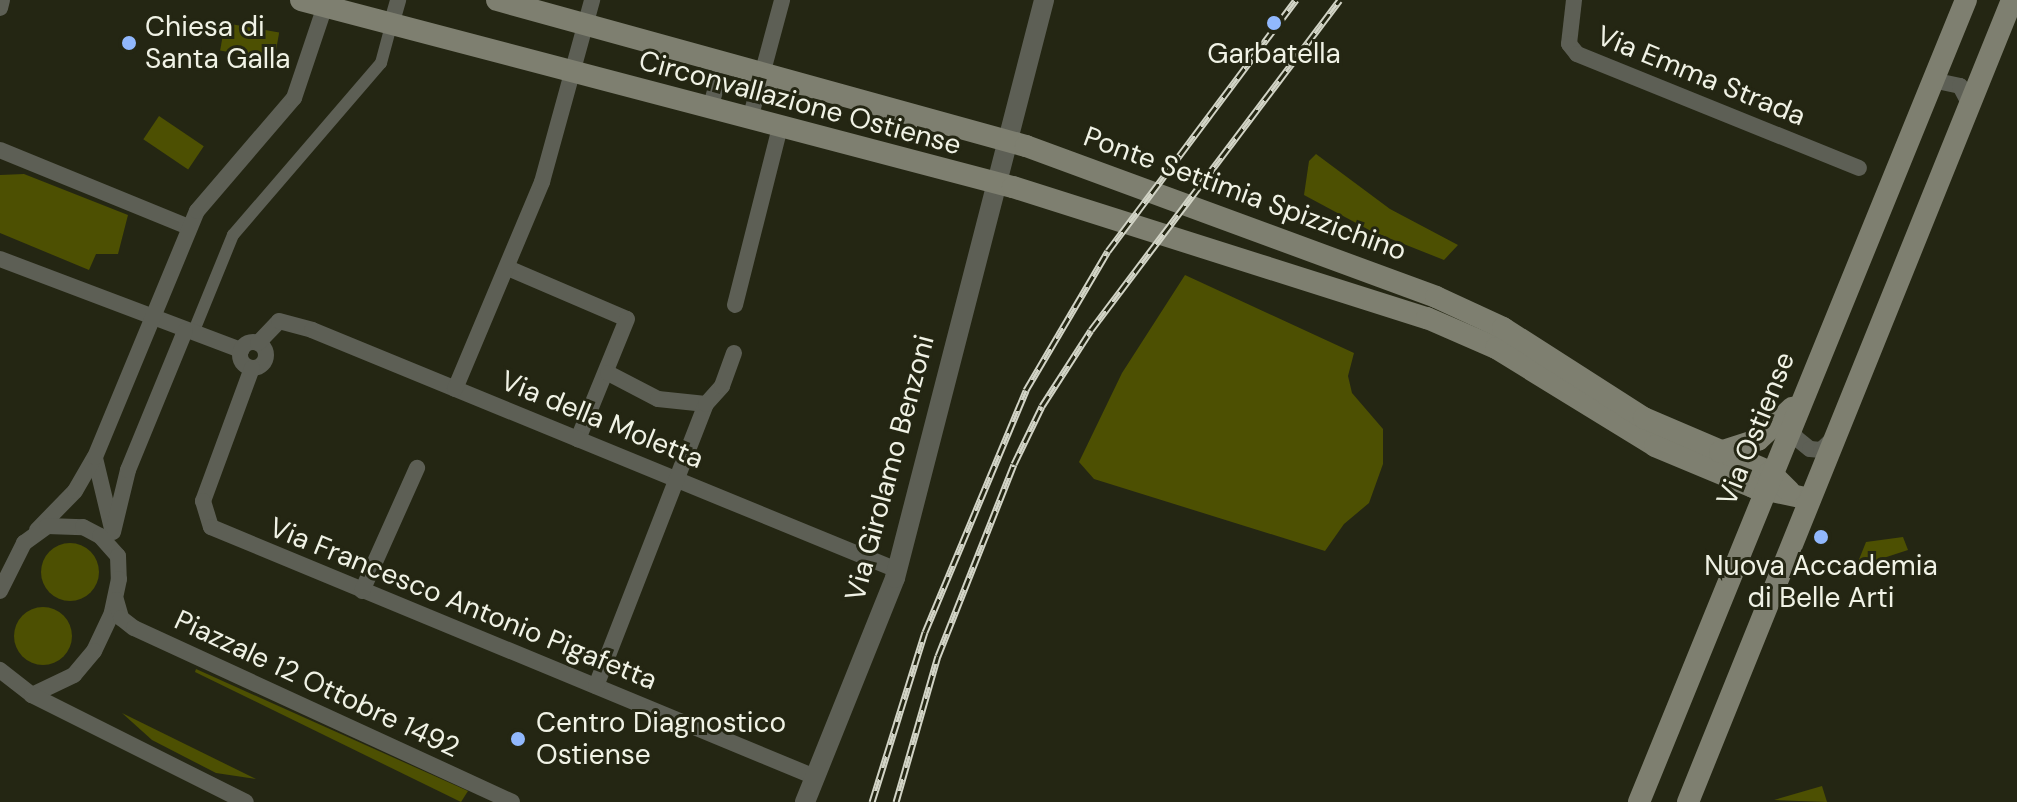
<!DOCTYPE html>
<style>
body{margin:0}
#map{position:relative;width:2017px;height:802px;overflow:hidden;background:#242613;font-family:"DM Sans",sans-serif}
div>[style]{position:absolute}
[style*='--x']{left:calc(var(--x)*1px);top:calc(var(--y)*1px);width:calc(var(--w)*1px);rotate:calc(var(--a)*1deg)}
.green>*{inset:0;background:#4d5002;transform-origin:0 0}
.round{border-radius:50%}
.pedestrian>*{height:12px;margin:-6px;padding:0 6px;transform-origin:6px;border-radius:6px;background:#5d5f55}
.minor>*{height:16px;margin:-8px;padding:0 8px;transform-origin:8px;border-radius:8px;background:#5d5f55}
.minor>.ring{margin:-8px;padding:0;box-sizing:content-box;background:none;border:16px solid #5d5f55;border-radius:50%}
.tertiary>*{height:20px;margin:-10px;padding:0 10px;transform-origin:10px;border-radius:10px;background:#5d5f55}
.secondary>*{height:22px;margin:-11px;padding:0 11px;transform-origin:11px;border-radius:11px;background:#7e7f70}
.rail>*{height:7px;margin-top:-3.5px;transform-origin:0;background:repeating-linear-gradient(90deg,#242613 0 12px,#d2d4c6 0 24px);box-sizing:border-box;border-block:2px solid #d2d4c6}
.dots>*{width:22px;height:22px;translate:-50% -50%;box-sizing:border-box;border:4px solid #242613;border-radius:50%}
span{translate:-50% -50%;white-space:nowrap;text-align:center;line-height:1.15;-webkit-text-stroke:6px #242613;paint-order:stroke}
.poi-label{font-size:28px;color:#f0f2e5}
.left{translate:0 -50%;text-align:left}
.street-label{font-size:28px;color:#f0f2e5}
</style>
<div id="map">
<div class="green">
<div style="left:225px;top:23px;width:55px;height:28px;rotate:10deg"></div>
<div style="left:159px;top:116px;width:54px;height:28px;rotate:34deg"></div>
<div style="clip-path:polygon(1316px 154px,1390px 209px,1458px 245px,1444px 260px,1371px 231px,1304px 195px,1309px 161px)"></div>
<div style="clip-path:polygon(24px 174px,128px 215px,118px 254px,96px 254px,89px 270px,0 233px,0 175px)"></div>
<div style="clip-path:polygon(1185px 275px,1354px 353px,1348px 376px,1352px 393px,1383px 429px,1383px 464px,1369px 503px,1344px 524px,1325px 551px,1094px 479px,1079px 462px,1122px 373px)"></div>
<div style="clip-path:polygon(1903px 537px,1908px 550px,1856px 567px,1866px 542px)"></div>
<div class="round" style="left:41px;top:543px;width:58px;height:58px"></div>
<div class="round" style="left:14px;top:607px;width:58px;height:58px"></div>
<div style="clip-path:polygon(196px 669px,468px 791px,461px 802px,195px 672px)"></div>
<div style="clip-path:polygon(122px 713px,256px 779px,216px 773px,152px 740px)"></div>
<div style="clip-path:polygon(1822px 786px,1827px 802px,1774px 800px)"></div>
</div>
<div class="pedestrian">
<div style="--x:193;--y:333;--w:106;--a:-67.8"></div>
<div style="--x:233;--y:235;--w:227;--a:-49.3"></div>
<div style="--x:381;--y:63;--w:39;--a:-75"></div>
</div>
<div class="minor">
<div style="--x:1574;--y:0;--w:44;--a:96.5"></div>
<div style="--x:1569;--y:44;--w:13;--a:51"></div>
<div style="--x:1577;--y:54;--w:304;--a:22"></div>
<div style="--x:0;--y:8;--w:8;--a:-76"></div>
<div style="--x:391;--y:25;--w:26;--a:-74"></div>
<div style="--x:1932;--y:80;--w:29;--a:12"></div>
<div style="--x:1960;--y:86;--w:21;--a:62"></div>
<div style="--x:710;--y:109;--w:49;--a:-74.5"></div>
<div style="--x:750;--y:119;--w:123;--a:-74.9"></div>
<div style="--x:0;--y:150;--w:204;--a:22.2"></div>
<div style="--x:0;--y:259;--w:258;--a:20.7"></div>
<div style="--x:508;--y:268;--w:129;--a:23.2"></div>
<div style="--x:627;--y:319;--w:130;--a:112.2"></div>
<div style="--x:735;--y:305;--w:184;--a:-75.8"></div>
<div class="ring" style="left:240px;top:342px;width:10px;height:10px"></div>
<div style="--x:258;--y:343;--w:30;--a:-46"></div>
<div style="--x:279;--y:321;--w:34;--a:15"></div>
<div style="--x:312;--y:330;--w:632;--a:22.31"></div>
<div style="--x:252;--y:368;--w:142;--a:110.2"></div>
<div style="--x:203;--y:501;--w:27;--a:73"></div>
<div style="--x:211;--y:527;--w:654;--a:22.49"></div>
<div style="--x:608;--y:373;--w:56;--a:27.5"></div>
<div style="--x:658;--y:399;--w:48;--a:5.9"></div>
<div style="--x:455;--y:389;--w:225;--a:-67.2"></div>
<div style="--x:542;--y:182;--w:189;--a:-74.6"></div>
<div style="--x:1792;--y:423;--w:14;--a:78"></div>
<div style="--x:1795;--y:437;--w:19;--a:39"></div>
<div style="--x:1810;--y:449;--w:11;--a:5"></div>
<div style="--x:1821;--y:450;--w:18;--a:-43"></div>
<div style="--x:95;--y:458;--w:73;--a:76.5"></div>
<div style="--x:37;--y:530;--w:54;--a:-45.7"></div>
<div style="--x:75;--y:491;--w:39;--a:-60"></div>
<div style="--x:95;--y:457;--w:266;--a:-67.5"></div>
<div style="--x:197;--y:211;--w:149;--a:-49.4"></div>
<div style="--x:294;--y:98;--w:103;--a:-71.4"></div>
<div style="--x:113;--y:532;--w:64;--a:-76.4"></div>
<div style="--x:128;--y:470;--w:150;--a:-67.7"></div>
<div style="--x:0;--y:591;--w:54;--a:-63.4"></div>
<div style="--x:24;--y:543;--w:29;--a:-36"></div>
<div style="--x:47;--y:526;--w:36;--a:2"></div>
<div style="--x:83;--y:527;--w:19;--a:28"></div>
<div style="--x:100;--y:536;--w:27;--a:48"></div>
<div style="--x:118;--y:556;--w:23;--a:88"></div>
<div style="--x:119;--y:579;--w:35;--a:102"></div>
<div style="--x:112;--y:613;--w:42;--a:115.3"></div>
<div style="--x:94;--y:651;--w:31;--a:130"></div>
<div style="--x:74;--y:675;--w:47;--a:154.5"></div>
<div style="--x:32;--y:695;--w:41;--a:-142"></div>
<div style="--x:362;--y:591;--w:135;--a:-65.9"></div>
<div style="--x:116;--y:600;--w:19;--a:74"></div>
<div style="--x:121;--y:618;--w:16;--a:38"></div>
<div style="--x:134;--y:628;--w:416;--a:24.7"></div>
<div style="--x:596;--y:686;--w:303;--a:-68.7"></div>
<div style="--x:706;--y:404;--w:24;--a:-48"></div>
<div style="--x:722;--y:386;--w:35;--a:-70"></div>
<div style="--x:32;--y:695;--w:239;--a:26.6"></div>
</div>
<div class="tertiary">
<div style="--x:805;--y:802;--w:241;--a:-68.1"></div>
<div style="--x:895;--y:578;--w:597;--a:-75.54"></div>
</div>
<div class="secondary">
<div style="--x:301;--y:0;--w:736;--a:14.72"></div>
<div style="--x:1013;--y:187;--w:434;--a:17.6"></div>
<div style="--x:1427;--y:318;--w:75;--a:23.5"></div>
<div style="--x:1496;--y:348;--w:187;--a:31.6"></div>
<div style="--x:1655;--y:446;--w:106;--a:22.7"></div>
<div style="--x:1753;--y:487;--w:58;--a:11.9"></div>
<div style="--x:497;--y:0;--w:549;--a:15.43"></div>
<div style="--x:1026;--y:146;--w:437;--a:20.2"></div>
<div style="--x:1436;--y:297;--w:74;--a:24.8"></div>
<div style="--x:1503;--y:328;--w:167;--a:32.6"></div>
<div style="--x:1644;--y:418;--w:137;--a:23.2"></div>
<div style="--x:1770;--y:472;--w:27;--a:45"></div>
<div style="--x:1720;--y:452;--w:40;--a:-18"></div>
<div style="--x:1758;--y:440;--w:47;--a:-43.3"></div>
<div style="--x:1639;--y:802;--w:866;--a:-67.82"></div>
<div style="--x:1688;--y:802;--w:865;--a:-68"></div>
</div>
<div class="rail">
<div style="--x:872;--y:802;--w:178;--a:-72.7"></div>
<div style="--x:925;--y:632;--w:262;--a:-67.3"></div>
<div style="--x:1026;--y:390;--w:161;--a:-59.5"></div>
<div style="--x:1108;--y:251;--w:314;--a:-53.2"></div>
<div style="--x:896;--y:802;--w:152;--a:-74"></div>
<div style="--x:938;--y:656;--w:206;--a:-68.4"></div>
<div style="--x:1014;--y:464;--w:64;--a:-64.2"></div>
<div style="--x:1042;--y:406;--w:90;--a:-57.2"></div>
<div style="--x:1091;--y:330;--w:413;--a:-53"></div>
</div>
<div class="dots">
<div style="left:1274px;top:23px;background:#91b8fd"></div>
<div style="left:129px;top:43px;background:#91b8fd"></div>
<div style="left:1821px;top:537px;background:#91b8fd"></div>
<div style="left:518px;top:739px;background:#91b8fd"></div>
</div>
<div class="poi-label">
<span class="left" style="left:145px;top:43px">Chiesa di<br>Santa Galla</span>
<span style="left:1274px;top:54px">Garbatella</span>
<span style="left:1821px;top:582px">Nuova Accademia<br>di Belle Arti</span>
<span class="left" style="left:536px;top:739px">Centro Diagnostico<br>Ostiense</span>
</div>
<div class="street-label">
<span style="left:1701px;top:76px;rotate:22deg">Via Emma Strada</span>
<span style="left:800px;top:103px;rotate:15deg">Circonvallazione Ostiense</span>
<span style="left:1245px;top:194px;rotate:20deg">Ponte Settimia Spizzichino</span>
<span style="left:602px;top:420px;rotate:22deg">Via della Moletta</span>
<span style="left:1756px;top:429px;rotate:-68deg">Via Ostiense</span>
<span style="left:890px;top:468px;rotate:-75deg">Via Girolamo Benzoni</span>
<span style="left:463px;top:604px;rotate:22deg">Via Francesco Antonio Pigafetta</span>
<span style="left:317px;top:684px;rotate:25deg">Piazzale 12 Ottobre 1492</span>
</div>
</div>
